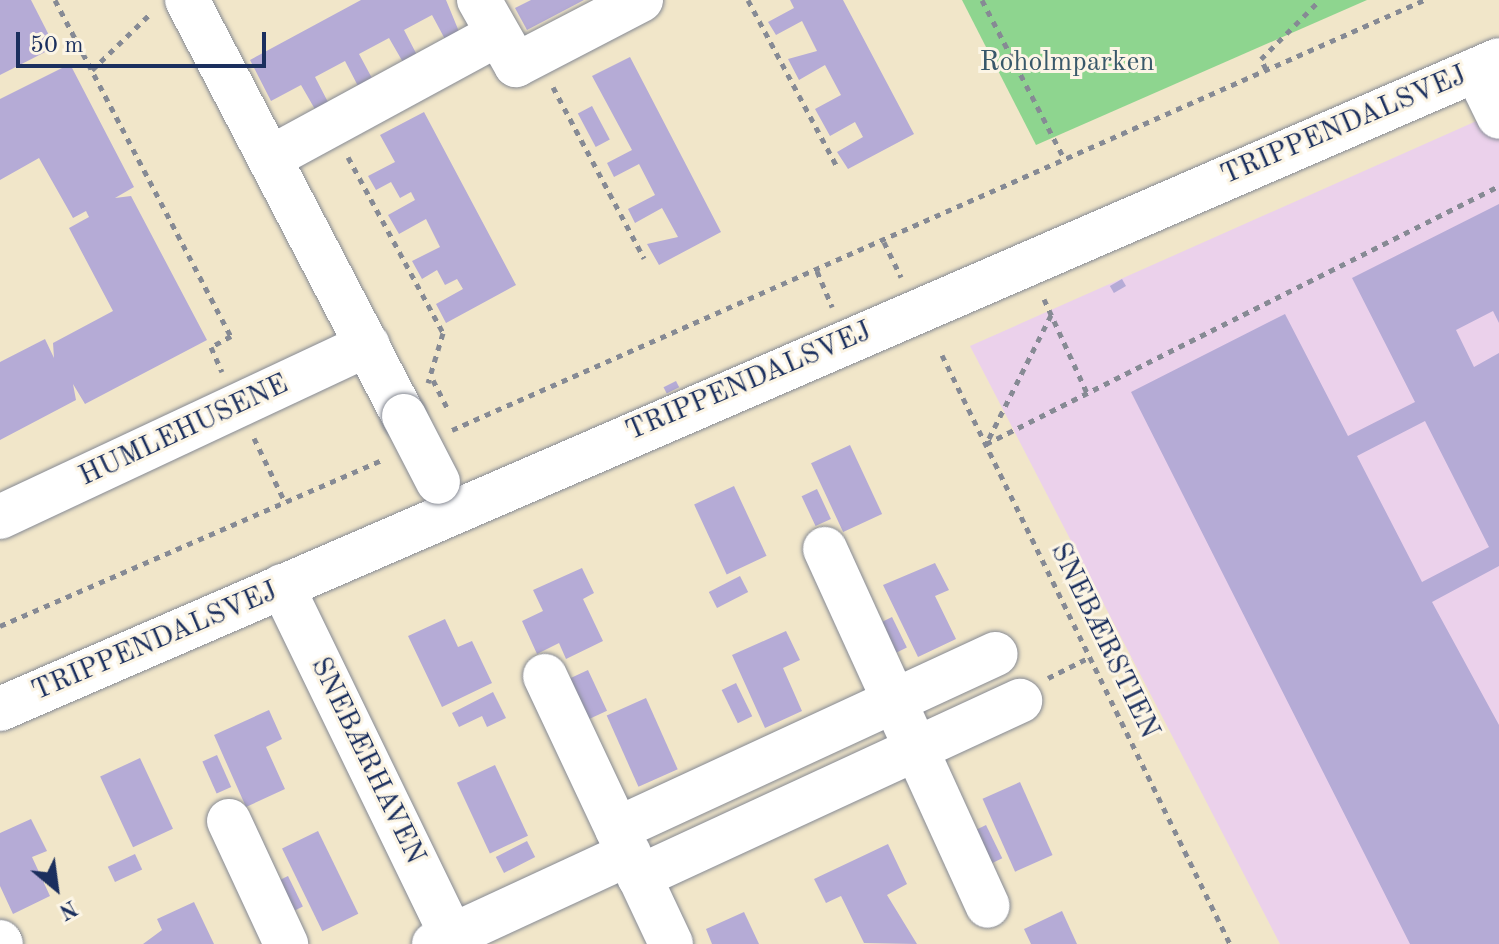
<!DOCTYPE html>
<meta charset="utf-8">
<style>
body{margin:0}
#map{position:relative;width:1499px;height:944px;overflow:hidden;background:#f1e6c9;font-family:"Old Standard TT",serif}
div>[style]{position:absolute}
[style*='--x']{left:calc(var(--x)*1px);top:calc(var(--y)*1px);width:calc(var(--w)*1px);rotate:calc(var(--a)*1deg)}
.built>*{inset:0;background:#ebd1eb}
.green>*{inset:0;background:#8ed58f}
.building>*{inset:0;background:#b5abd6;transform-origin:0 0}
.path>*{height:5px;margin-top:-2.5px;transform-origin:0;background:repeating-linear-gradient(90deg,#868a94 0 6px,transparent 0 12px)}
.roads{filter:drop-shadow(0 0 2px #868a94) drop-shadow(0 0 2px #868a94)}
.minor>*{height:44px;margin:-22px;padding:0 22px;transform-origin:22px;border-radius:22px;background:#fff}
.bridges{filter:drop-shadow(0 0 2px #868a94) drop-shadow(0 0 2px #868a94)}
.minor-bridge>*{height:44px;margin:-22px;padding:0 22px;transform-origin:22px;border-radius:22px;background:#fff}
span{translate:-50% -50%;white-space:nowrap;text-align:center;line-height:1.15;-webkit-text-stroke:6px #fcf5e5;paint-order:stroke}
.park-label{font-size:28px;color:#38586a}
.street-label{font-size:28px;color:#1b2f5e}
.north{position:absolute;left:16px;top:848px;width:80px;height:80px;-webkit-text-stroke:6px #fcf5e5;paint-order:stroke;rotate:151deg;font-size:22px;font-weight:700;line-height:32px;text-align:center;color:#1b2f5e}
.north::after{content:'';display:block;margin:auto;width:28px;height:36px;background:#1b2f5e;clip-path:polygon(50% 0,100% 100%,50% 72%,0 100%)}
.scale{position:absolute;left:16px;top:32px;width:250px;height:36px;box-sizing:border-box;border:4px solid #1b2f5e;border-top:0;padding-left:10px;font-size:24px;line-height:28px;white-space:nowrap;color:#1b2f5e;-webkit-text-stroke:6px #fcf5e5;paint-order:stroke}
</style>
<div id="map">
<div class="built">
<div style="clip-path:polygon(1499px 111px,1499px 944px,1280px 944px,970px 346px)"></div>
</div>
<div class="green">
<div style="clip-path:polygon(962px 0,1367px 0,1036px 145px)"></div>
</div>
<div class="building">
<div style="clip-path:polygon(0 0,31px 0,55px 47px,0 75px)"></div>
<div style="clip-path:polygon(361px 0,446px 0,460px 34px,446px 41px,432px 15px,404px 30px,418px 57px,404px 64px,389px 38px,359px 54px,373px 80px,359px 88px,345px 61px,315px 77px,329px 104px,316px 111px,301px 85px,271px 101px,250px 60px)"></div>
<div style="clip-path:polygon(531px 0,584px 0,527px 30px,515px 8px)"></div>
<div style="clip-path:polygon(790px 0,843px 0,914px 134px,848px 169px,837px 152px,863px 137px,855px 122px,830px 136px,815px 109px,841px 95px,825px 65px,799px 80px,788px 59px,817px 51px,802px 21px,776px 35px,768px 22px,794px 8px)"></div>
<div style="clip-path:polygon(630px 57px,721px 232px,659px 265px,647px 244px,678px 237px,662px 208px,635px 223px,628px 209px,655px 195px,639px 164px,614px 177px,607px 163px,632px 150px,592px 76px)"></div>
<div style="clip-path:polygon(70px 64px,134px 187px,115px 198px,131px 196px,207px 340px,85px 404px,73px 384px,76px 400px,0 440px,0 362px,45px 339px,54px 358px,53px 343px,113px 311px,69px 228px,89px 217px,86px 211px,73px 218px,39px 158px,0 180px,0 99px)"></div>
<div style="left:592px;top:106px;width:38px;height:16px;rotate:62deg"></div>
<div style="clip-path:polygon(424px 112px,516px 285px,446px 323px,436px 304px,463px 289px,457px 279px,445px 285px,437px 270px,422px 279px,412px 261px,440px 247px,426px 219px,399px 234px,388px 215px,415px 200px,411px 192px,400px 198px,391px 182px,376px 190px,368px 176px,395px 162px,380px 135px)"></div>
<div style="clip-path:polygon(evenodd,1499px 204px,1499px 323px,1493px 311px,1456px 330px,1474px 367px,1499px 353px,1499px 566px,1432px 602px,1499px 725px,1499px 944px,1410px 944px,1131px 392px,1285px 314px,1348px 436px,1415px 402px,1352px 278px,1499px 204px,1425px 421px,1489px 547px,1422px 582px,1357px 456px,1425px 421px)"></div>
<div style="left:1122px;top:279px;width:8px;height:14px;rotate:60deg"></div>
<div style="left:676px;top:381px;width:7px;height:14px;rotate:63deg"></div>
<div style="left:850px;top:445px;width:76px;height:43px;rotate:65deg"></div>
<div style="left:734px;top:486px;width:77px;height:44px;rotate:65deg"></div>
<div style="left:817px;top:489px;width:33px;height:17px;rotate:65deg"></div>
<div style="clip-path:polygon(935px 563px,949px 590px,935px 596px,956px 639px,918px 657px,883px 585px)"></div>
<div style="clip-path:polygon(582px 568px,594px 593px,583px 599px,603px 641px,566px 659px,559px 643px,537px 654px,522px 621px,543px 611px,533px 590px)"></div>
<div style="left:740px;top:576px;width:18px;height:35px;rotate:63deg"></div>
<div style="left:892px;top:617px;width:34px;height:17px;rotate:64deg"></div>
<div style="clip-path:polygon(445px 619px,458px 647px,472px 641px,492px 683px,442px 707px,408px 636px)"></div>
<div style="clip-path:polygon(786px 631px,800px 660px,783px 668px,802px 711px,765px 728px,732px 655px)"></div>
<div style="left:588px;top:670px;width:45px;height:25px;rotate:65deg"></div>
<div style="left:736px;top:683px;width:37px;height:16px;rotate:64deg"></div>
<div style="clip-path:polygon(493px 692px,506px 718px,487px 727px,482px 716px,459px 727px,452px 713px)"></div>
<div style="left:646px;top:698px;width:78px;height:43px;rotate:66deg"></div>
<div style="clip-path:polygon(269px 710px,282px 739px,266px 747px,285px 789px,246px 807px,214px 735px)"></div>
<div style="left:217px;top:755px;width:35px;height:16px;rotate:66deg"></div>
<div style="left:140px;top:758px;width:78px;height:44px;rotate:65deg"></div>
<div style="left:495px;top:765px;width:78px;height:42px;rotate:65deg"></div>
<div style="left:1020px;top:782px;width:80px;height:41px;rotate:66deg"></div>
<div style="clip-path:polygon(31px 819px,47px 851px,32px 857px,50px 896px,13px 914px,0 886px,0 833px)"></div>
<div style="left:986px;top:825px;width:37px;height:16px;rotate:64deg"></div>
<div style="left:318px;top:831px;width:92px;height:40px;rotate:64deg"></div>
<div style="left:527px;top:841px;width:18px;height:35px;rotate:63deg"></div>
<div style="clip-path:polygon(888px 844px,907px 884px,887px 895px,917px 944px,864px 943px,841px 896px,826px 903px,814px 879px)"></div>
<div style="left:135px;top:854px;width:17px;height:30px;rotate:65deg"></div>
<div style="left:288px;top:876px;width:34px;height:17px;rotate:64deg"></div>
<div style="clip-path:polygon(194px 902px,214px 944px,143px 944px,162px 930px,157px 919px)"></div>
<div style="clip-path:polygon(1062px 911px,1077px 944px,1031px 944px,1024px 929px)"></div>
<div style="clip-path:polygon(744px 912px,759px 944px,712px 944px,706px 929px)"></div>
</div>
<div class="path">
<div style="--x:55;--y:0;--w:379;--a:62.4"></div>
<div style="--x:231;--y:336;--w:23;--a:151"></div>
<div style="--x:211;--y:347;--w:27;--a:66"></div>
<div style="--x:748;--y:0;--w:189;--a:61.9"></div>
<div style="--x:982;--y:0;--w:178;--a:62.6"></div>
<div style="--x:1266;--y:69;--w:11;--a:-117"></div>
<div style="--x:1261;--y:59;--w:83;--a:-45"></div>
<div style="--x:92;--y:70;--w:83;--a:-44"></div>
<div style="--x:553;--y:87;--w:194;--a:62"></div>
<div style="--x:348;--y:157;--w:200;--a:61.6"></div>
<div style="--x:443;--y:333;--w:52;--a:106.7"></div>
<div style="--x:884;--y:242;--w:39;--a:64"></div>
<div style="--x:817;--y:271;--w:39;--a:67"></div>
<div style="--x:1044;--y:299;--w:103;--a:65.4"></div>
<div style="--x:1051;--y:315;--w:144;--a:116.7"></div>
<div style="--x:986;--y:444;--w:574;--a:-26.7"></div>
<div style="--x:942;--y:355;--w:656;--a:63.94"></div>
<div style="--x:433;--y:380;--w:31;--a:63"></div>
<div style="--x:452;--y:430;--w:1063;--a:-23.86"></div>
<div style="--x:254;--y:438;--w:71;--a:64.2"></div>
<div style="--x:0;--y:626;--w:419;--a:-23.5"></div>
<div style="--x:1048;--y:678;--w:47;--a:-26.6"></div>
</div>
<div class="roads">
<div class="minor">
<div style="--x:187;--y:0;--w:469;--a:62.5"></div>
<div style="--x:479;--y:0;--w:75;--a:60.4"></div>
<div style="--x:516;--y:65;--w:141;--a:-27.5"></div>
<div style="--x:1476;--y:70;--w:52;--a:63.9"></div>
<div style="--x:270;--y:158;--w:258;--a:-28.5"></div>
<div style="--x:0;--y:517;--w:406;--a:-25.1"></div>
<div style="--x:825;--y:549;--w:392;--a:65.5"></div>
<div style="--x:282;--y:586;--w:398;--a:64.1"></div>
<div style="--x:545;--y:676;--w:296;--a:64.8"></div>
<div style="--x:0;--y:709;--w:1633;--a:-23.41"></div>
<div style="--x:229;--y:821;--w:136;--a:65.1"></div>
<div style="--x:617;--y:829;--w:417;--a:-24.8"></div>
<div style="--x:639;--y:877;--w:420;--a:-24.8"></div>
<div style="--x:0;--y:942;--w:2;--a:63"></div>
<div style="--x:434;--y:944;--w:215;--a:-24.8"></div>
</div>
</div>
<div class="bridges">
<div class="minor-bridge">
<div style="--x:404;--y:416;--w:74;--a:62.7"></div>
</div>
</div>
<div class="park-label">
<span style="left:1067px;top:63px">Roholmparken</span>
</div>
<div class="street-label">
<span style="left:1344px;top:126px;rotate:-23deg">TRIPPENDALSVEJ</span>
<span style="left:749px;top:382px;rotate:-23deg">TRIPPENDALSVEJ</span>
<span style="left:184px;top:431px;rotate:-25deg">HUMLEHUSENE</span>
<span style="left:1104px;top:641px;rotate:64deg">SNEBÆRSTIEN</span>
<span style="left:155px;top:642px;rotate:-23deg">TRIPPENDALSVEJ</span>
<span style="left:367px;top:761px;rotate:64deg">SNEBÆRHAVEN</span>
</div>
<div class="north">N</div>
<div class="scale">50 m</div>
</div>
